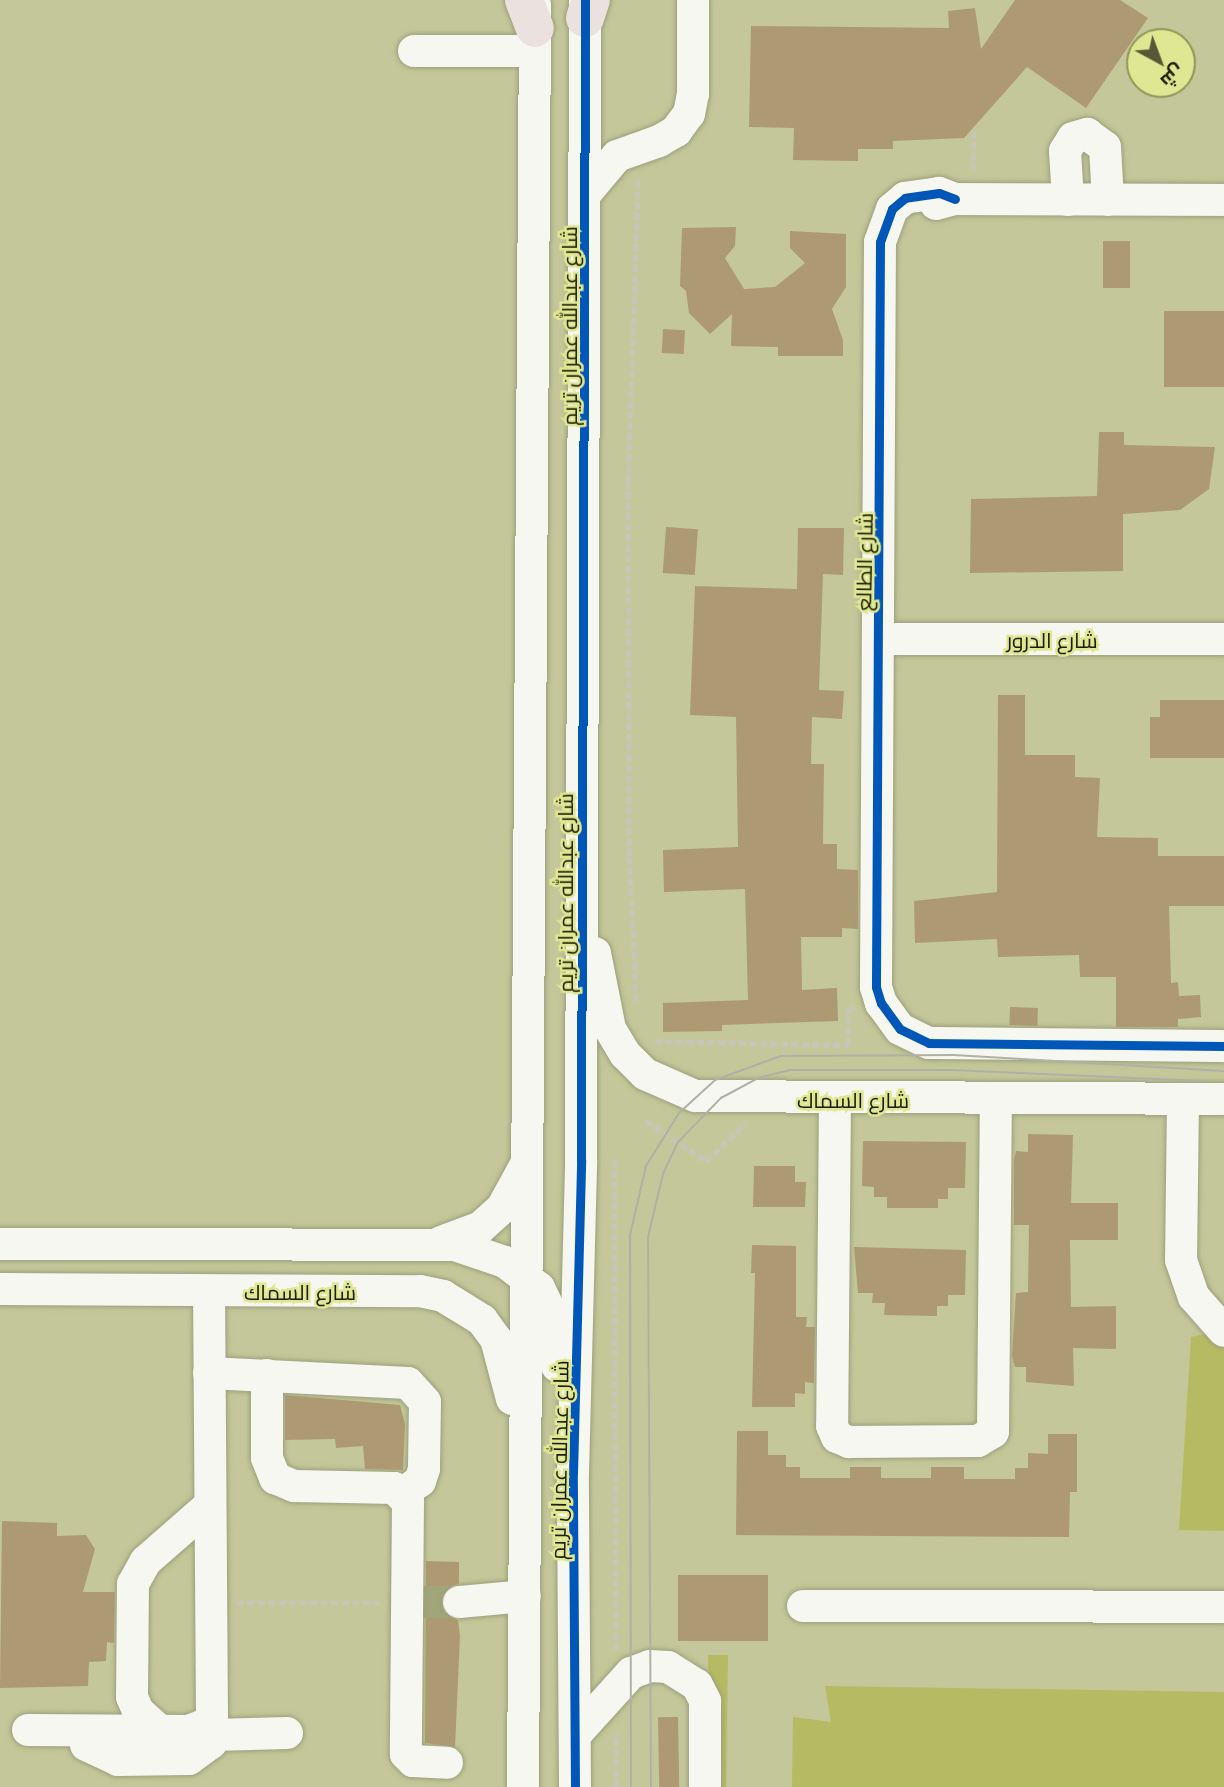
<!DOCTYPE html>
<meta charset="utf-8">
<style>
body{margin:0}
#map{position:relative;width:1224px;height:1787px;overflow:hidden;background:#c3c799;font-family:"Playfair Display",Cairo,serif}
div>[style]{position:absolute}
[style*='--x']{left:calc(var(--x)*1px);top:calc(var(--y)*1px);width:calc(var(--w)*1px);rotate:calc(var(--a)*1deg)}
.green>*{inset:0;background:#b5bb63}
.building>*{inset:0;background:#ae9a72;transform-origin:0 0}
.minor-tunnel>*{height:32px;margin-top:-16px;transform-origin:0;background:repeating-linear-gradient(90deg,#a1a57a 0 32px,transparent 0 48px)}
.path>*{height:4.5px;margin-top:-2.25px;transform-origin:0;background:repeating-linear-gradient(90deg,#c5c6b8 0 7px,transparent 0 10.5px)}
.roads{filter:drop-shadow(0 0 2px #9da07c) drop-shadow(0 0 2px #9da07c)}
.minor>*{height:32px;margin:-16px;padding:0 16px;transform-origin:16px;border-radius:16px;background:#f6f7f0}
.major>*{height:38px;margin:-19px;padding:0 19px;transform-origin:19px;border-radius:19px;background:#ebe2e0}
.tram>*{height:2px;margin:-1px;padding:0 1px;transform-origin:1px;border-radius:1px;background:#b0b1a6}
.cycleway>*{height:9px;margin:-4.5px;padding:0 4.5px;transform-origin:4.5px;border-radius:4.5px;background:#0057b8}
span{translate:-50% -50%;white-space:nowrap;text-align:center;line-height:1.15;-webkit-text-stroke:5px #dfe793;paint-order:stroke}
.street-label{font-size:21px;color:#1b1c00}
.north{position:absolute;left:1126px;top:28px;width:70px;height:70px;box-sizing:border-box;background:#dfe793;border:2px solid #919658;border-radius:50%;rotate:139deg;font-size:19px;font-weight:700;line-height:28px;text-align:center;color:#1b1c00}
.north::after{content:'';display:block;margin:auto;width:24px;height:32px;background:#565836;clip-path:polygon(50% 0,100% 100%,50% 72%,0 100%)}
</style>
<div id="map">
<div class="green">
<div style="clip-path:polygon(1224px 1330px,1224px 1531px,1179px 1530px,1191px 1337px)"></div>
<div style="clip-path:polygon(708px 1655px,728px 1655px,726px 1787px,711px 1787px)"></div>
<div style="clip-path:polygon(825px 1686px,1224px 1692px,1224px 1787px,792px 1787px,793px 1717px,831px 1722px)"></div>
</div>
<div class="building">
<div style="clip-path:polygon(1015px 0,1120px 0,1148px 18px,1086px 108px,1027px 67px,964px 138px,893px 141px,893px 149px,858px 149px,858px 161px,793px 160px,794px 128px,749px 127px,751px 26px,949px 28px,948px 11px,975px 8px,981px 49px)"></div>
<div style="clip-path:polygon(736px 227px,735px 246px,725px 258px,744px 289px,775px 287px,805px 263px,790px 248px,790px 231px,846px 234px,846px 287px,832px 309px,843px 340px,843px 356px,778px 356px,778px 347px,731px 346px,732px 314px,710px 334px,689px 313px,686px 291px,680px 286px,682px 228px)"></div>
<div style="left:1130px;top:241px;width:47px;height:27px;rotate:90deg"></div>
<div style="left:1224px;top:311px;width:76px;height:60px;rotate:90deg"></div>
<div style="left:663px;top:329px;width:22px;height:24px;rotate:3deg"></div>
<div style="clip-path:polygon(1099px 432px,1124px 432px,1124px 445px,1215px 447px,1209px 489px,1180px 510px,1123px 514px,1123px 571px,970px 573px,971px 499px,1097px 496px)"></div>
<div style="left:666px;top:527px;width:32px;height:46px;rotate:4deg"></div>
<div style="clip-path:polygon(798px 528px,844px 528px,843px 575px,823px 574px,819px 690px,844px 691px,842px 719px,812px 717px,811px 764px,824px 764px,823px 844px,837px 844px,837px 869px,858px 870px,858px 929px,842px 928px,842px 937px,801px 937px,802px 990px,837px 988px,838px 1021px,722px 1025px,722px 1031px,663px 1032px,663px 1003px,748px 1000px,745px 889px,664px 892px,663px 850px,738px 847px,736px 717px,690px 715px,695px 586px,797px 589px)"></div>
<div style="clip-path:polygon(998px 695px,1025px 695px,1025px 755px,1075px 755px,1075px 777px,1100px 778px,1097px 837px,1158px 838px,1158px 856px,1224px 856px,1224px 906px,1169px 906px,1171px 983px,1178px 982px,1179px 996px,1200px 995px,1201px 1017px,1178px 1019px,1178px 1027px,1116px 1027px,1116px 977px,1080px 977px,1079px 955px,998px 957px,997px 939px,915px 943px,914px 901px,997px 892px)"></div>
<div style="clip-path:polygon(1160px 700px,1224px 700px,1224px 758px,1150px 758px,1150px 717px,1160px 717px)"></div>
<div style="left:1010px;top:1007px;width:28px;height:18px;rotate:2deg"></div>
<div style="clip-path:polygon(1028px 1134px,1073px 1135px,1071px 1203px,1118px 1203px,1118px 1240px,1070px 1240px,1071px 1307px,1116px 1306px,1116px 1349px,1073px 1348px,1074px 1386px,1026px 1382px,1026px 1367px,1015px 1367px,1012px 1356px,1016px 1293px,1028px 1292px,1029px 1225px,1014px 1225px,1014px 1160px,1016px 1151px,1028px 1152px)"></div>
<div style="clip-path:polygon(863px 1141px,966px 1142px,965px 1188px,948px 1188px,948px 1199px,938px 1199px,938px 1208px,887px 1208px,887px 1197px,874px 1197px,874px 1187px,862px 1186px)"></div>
<div style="clip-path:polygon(754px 1166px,795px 1166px,795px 1182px,806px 1182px,805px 1207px,753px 1207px)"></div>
<div style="clip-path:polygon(752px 1245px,796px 1246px,796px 1317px,807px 1317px,806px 1327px,815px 1327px,814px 1383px,805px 1382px,805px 1394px,795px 1393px,795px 1407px,752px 1407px,755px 1273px,751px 1273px)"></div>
<div style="clip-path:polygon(854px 1247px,966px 1250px,965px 1295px,948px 1295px,948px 1306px,937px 1306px,937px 1316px,884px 1315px,885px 1303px,872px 1303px,873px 1293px,858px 1293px)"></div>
<div style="clip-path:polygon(285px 1395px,400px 1405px,405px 1424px,403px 1470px,365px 1469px,363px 1446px,336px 1448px,335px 1439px,285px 1440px)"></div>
<div style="clip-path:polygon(737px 1431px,768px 1431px,768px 1455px,786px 1455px,786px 1467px,800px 1467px,800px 1478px,850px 1478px,850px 1467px,881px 1467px,881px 1478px,931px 1478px,931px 1467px,964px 1467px,964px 1479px,1015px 1479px,1015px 1468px,1028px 1468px,1028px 1453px,1048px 1454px,1048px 1434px,1077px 1434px,1077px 1492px,1070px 1492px,1069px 1537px,736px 1535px)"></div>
<div style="clip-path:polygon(2px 1521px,57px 1523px,57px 1536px,86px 1535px,95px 1549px,83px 1592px,115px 1592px,114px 1643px,107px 1642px,106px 1661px,89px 1662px,88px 1686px,0 1688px)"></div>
<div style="clip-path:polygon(426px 1561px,459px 1562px,459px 1584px,448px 1587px,441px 1603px,444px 1613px,458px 1620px,460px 1636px,455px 1747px,425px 1743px)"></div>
<div style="left:678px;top:1575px;width:90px;height:66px"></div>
<div style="left:678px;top:1717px;width:70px;height:20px;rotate:89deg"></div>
</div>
<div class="minor-tunnel">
<div style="--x:422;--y:1602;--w:37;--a:0"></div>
</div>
<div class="path">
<div style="--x:973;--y:170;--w:41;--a:-88.6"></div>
<div style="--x:636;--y:1001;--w:145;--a:-92.8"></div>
<div style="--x:629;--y:856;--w:374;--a:-90.2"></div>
<div style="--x:628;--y:482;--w:305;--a:-88.1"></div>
<div style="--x:655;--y:1041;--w:193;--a:1.2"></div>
<div style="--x:848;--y:1045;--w:34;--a:-90"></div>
<div style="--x:848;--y:1011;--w:8;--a:-40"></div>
<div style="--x:646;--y:1121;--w:72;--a:33.7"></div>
<div style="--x:706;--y:1161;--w:54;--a:-43.5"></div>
<div style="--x:615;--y:1160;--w:490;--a:89.9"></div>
<div style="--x:237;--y:1603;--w:142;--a:0"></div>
<div style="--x:616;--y:1787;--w:55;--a:-90"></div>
</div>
<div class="roads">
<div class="minor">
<div style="--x:414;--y:51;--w:121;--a:0"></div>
<div style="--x:586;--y:193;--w:48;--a:-50"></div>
<div style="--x:617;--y:156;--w:45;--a:-19.7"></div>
<div style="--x:659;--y:141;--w:20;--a:-30"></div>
<div style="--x:676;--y:131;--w:21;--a:-53"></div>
<div style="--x:689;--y:114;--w:20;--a:-79"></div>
<div style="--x:693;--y:94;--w:94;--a:-90"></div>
<div style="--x:955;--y:199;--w:17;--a:-159"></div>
<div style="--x:939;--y:193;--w:34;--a:172"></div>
<div style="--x:905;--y:198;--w:17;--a:140"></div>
<div style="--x:892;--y:209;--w:35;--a:110"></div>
<div style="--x:880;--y:242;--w:745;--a:90.31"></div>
<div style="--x:876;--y:987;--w:17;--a:73"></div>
<div style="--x:881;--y:1003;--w:32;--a:54"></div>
<div style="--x:900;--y:1029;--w:32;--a:26"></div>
<div style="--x:929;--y:1043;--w:295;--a:0.6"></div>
<div style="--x:1068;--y:200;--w:49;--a:-93.5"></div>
<div style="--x:1065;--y:151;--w:15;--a:-58"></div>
<div style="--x:1073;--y:138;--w:15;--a:-16"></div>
<div style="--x:1087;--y:134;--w:22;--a:36"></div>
<div style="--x:1105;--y:147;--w:53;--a:86.8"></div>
<div style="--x:936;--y:204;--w:20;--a:-15"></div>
<div style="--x:955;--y:199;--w:269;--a:0.2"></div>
<div style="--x:880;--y:639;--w:344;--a:0"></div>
<div style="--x:595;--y:953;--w:77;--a:78.8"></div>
<div style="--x:610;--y:1029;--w:29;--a:59"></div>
<div style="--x:625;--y:1054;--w:28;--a:45"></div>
<div style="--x:645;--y:1074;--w:55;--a:23.7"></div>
<div style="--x:695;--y:1096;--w:529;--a:0.32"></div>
<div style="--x:835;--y:1099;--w:327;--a:90.5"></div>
<div style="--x:832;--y:1426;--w:12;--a:66"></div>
<div style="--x:837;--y:1437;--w:13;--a:23"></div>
<div style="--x:849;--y:1442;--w:129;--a:-0.4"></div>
<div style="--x:978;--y:1441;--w:17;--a:-31"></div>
<div style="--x:993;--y:1432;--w:332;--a:-89.5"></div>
<div style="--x:1183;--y:1099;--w:161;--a:90.7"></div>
<div style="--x:1181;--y:1260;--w:39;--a:71"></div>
<div style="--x:1194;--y:1297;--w:45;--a:48.6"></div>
<div style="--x:441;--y:1242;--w:43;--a:-20.6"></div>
<div style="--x:481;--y:1227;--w:28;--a:-42"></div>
<div style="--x:502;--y:1208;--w:48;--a:-61.3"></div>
<div style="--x:0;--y:1244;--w:455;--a:0.1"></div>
<div style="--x:455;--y:1245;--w:53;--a:18.8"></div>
<div style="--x:505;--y:1262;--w:43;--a:37.4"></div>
<div style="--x:539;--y:1288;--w:34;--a:64"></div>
<div style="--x:554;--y:1319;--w:47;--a:86.3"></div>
<div style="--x:0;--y:1289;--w:420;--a:0.3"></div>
<div style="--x:420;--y:1291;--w:24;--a:12"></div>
<div style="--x:443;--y:1296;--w:46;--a:31.6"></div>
<div style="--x:482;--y:1320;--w:24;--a:54"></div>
<div style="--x:496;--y:1339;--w:62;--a:75.1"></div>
<div style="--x:209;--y:1373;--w:199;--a:2.9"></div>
<div style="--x:408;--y:1383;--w:25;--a:48"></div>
<div style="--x:425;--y:1402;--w:67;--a:90.9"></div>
<div style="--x:424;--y:1469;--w:13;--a:108"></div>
<div style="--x:420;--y:1481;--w:21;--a:145"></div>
<div style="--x:267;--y:1375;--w:83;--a:90"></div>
<div style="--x:267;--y:1458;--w:22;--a:68"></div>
<div style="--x:275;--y:1478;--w:21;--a:23"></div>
<div style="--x:294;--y:1486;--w:100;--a:1.1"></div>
<div style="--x:394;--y:1488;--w:20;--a:45"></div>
<div style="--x:408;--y:1502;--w:252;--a:90.5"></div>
<div style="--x:406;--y:1754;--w:10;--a:45"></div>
<div style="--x:413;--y:1761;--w:34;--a:3"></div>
<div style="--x:459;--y:1602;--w:66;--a:-5.2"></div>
<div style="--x:803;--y:1606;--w:421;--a:0.1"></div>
<div style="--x:28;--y:1730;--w:160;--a:0.4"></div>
<div style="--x:188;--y:1731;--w:20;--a:-20"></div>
<div style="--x:207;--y:1724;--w:10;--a:-61"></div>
<div style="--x:212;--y:1715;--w:424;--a:-90.4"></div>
<div style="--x:160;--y:1731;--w:30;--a:-138"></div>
<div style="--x:138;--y:1711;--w:15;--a:-113"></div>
<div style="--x:132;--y:1697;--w:113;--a:-89.5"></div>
<div style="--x:133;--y:1584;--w:26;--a:-61"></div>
<div style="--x:146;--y:1561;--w:85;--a:-41.2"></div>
<div style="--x:213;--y:1735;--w:74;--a:-1.5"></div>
<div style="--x:575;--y:1735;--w:84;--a:-47.9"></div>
<div style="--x:631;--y:1673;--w:20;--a:-20"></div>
<div style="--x:650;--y:1666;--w:18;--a:3"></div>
<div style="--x:668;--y:1667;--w:34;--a:32"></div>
<div style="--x:697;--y:1685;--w:18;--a:63"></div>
<div style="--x:705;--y:1701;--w:86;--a:90"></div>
<div style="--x:86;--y:1745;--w:35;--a:25"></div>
<div style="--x:118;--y:1760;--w:71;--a:-0.8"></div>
<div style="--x:189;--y:1759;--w:27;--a:-36"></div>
<div style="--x:211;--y:1743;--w:28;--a:-88"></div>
<div style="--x:523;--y:1787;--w:1782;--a:-89.61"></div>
<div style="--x:575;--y:1787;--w:314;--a:-90.4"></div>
<div style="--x:573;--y:1473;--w:313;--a:-88.5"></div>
<div style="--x:581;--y:1160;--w:1160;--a:-89.8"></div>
</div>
<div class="major">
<div style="--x:524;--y:0;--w:30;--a:69"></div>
<div style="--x:585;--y:18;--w:19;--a:-72"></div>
</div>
</div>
<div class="tram">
<div style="--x:631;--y:1787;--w:552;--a:-90.1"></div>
<div style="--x:630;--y:1235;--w:71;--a:-76.9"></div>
<div style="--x:646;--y:1166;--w:62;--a:-58.1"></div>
<div style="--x:679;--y:1113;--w:49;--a:-42.5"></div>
<div style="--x:715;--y:1080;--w:70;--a:-20"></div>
<div style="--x:781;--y:1056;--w:173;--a:-0.3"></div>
<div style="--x:954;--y:1055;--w:270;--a:3.4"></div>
<div style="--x:651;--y:1787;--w:550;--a:-90.31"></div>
<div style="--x:648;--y:1237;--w:65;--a:-76.6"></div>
<div style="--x:663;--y:1174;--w:35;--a:-65"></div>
<div style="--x:678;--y:1142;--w:62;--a:-45.7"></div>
<div style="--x:721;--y:1098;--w:42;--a:-28.4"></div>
<div style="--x:758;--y:1078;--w:32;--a:-14"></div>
<div style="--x:789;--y:1070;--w:163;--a:0"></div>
<div style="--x:952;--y:1070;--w:251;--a:2.5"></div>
</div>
<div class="cycleway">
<div style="--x:955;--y:199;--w:17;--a:-159"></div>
<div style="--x:939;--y:193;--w:34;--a:172"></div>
<div style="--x:905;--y:198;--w:17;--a:140"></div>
<div style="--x:892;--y:209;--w:35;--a:110"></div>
<div style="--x:880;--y:242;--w:745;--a:90.31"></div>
<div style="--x:876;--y:987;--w:17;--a:73"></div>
<div style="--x:881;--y:1003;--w:32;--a:54"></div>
<div style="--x:900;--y:1029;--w:32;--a:26"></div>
<div style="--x:929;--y:1043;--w:295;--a:0.6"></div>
<div style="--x:575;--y:1787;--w:314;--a:-90.4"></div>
<div style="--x:573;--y:1473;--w:313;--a:-88.5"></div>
<div style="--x:581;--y:1160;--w:1160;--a:-89.8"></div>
</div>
<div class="street-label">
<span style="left:568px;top:326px;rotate:-90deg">شارع عبدالله عمران تريم</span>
<span style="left:863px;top:562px;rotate:-89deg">شارع الطالع</span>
<span style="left:1052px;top:639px">شارع الدرور</span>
<span style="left:564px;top:893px;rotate:-90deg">شارع عبدالله عمران تريم</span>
<span style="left:853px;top:1099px">شارع السماك</span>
<span style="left:300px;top:1291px">شارع السماك</span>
<span style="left:558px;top:1460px;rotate:-89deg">شارع عبدالله عمران تريم</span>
</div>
<div class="north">ش</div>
</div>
